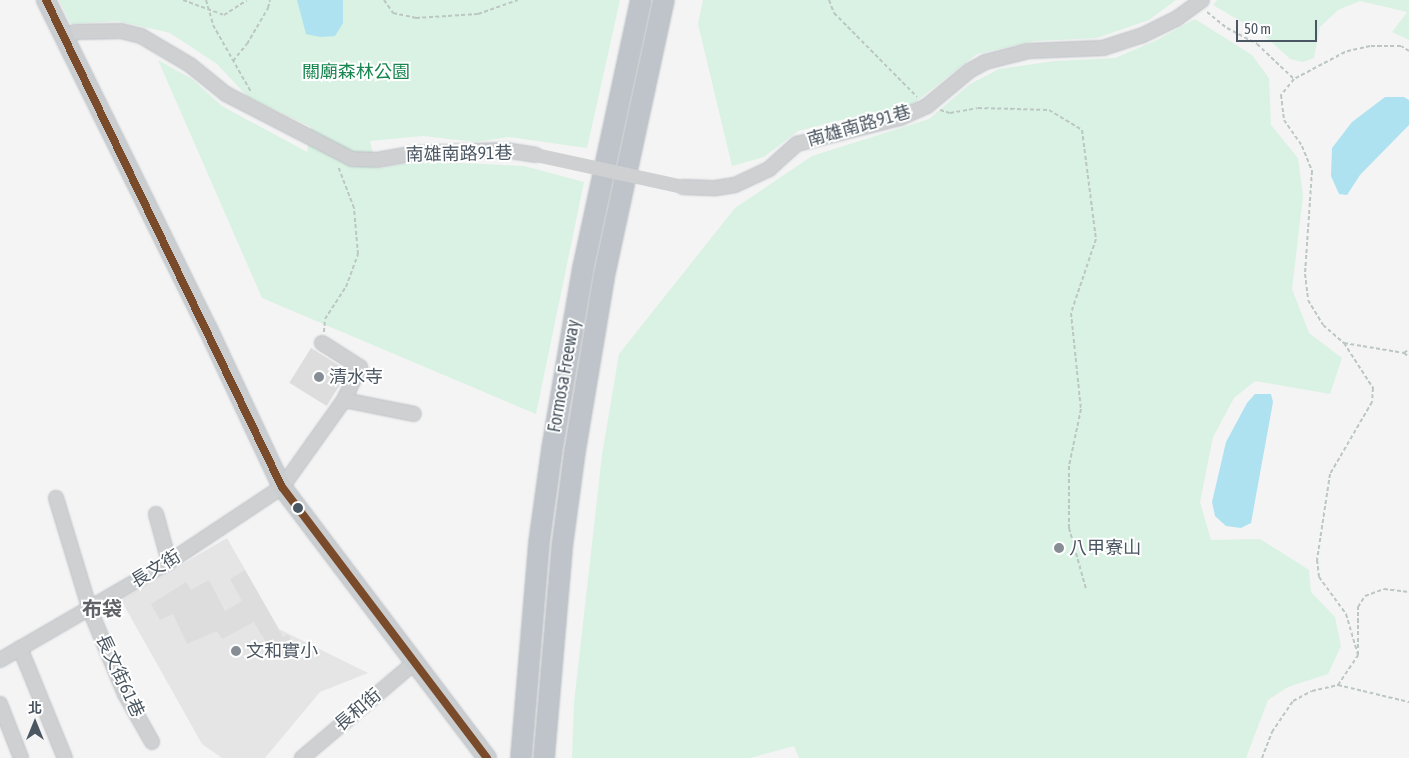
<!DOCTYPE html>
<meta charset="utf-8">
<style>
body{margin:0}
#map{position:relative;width:1409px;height:758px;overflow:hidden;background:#f4f4f4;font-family:"Asap Condensed","Noto Sans TC",sans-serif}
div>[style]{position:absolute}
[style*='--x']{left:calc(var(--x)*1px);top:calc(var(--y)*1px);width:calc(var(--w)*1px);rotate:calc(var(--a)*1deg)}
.education>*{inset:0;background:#e6e5e6}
.green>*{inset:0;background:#d9f2e3}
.water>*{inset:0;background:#aee2f0}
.building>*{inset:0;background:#ddddde;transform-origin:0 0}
.path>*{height:2px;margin-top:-1px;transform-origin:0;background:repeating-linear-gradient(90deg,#bcc7c4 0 4px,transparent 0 6.5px)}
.roads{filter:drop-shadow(0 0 1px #b9bec3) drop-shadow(0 0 1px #b9bec3)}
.minor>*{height:14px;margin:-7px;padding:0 7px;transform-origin:7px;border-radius:7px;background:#ced0d2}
.major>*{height:18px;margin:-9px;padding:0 9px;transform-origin:9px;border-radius:9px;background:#caced1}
.highway>*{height:20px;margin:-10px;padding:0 10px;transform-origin:10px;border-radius:10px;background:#bec4c9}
.minor-bridge>*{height:14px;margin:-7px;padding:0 7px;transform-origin:7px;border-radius:7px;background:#ced0d2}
.bus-1>*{height:8px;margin:-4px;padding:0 4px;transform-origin:4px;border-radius:4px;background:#7a4b2a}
.dots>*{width:14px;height:14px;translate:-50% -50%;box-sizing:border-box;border:2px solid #fff;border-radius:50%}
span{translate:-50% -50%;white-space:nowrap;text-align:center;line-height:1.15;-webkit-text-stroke:4px #fff;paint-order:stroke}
.park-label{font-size:18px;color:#17864f}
.street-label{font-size:18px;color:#4a5661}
.poi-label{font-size:18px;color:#4a5661}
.left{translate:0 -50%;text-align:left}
.quarter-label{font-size:20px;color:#5f6368;font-weight:700}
.north{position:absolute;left:10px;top:698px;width:50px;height:50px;-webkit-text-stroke:4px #fff;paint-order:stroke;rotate:0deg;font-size:14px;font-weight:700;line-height:20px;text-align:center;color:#4a5661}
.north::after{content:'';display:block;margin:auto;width:18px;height:22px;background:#4a5661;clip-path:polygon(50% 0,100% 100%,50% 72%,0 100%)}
.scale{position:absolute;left:1236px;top:20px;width:81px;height:22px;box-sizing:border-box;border:2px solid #4a5661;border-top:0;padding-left:6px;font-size:15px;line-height:18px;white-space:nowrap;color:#4a5661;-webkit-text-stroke:4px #fff;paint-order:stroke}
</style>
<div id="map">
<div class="education">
<div style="clip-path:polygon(227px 538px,279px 629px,368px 673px,320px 692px,265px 758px,222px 758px,202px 744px,121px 600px)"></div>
</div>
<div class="green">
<div style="clip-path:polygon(59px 0,620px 0,587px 148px,509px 137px,475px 142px,423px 136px,370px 141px,377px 169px,417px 161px,524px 166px,584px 182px,536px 414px,262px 298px,158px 60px,192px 79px,222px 106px,307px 152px,311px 127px,247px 96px,217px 64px,170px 33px,118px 21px,71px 24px)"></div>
<div style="clip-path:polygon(703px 0,1176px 0,1149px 20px,1097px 38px,1035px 41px,977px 54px,905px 110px,845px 119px,798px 131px,764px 157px,732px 166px,698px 24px)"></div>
<div style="clip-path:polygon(1217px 0,1409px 0,1409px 40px,1392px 32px,1407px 12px,1360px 1px,1338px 10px,1320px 27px,1314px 58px,1303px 62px,1290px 59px,1264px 35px,1213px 5px)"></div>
<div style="clip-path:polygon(1195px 19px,1252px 55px,1269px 78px,1271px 125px,1298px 158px,1303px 196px,1292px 289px,1309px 333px,1342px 358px,1330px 394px,1255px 381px,1234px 398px,1213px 437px,1200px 502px,1211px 540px,1260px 539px,1309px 570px,1311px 592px,1335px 617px,1341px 646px,1328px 674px,1288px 687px,1268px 700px,1246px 758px,799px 758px,794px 746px,750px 758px,572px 758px,574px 703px,602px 455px,619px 354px,735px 208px,812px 156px,929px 119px,970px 84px,999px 69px,1055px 61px,1115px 58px,1157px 40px)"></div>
</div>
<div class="water">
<div style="clip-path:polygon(297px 0,343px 0,343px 23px,335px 36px,320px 37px,306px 34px)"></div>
<div style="clip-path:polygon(1385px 97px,1404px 97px,1409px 100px,1409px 125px,1360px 175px,1347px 195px,1339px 194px,1331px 176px,1332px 148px,1352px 122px)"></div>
<div style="clip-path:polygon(1255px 394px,1271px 394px,1273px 402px,1251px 523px,1241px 528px,1226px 526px,1215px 516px,1212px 502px,1226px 442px,1247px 403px)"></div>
</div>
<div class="building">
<div style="left:311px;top:348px;width:44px;height:41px;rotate:32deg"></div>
<div style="clip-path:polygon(245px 570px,283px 637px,288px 634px,299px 654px,285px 661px,274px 656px,254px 622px,222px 639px,217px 631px,187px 644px,173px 614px,160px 620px,151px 604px,186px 582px,191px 590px,209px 580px,225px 611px,242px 601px,230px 579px)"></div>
</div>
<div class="path">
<div style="--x:183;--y:0;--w:44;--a:20.1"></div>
<div style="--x:224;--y:15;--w:27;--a:-33"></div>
<div style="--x:206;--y:0;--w:26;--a:74"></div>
<div style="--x:213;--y:25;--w:77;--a:60.4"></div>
<div style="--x:384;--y:0;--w:16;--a:55"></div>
<div style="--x:393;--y:13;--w:24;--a:12"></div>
<div style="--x:416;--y:18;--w:62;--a:-3.7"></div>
<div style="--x:478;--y:14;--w:42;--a:-19.3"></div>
<div style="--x:829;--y:0;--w:14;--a:69"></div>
<div style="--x:834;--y:13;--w:118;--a:45.3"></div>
<div style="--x:1207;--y:12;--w:26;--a:39"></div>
<div style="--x:1227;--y:28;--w:34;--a:28"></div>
<div style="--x:1257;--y:44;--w:51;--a:43.4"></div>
<div style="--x:1409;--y:51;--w:9;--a:-148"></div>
<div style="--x:1401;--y:46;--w:31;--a:180"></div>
<div style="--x:1370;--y:46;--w:26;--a:167"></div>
<div style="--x:1345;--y:52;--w:58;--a:152.1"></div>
<div style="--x:1294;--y:79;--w:21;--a:129"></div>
<div style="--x:1281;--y:95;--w:25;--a:83"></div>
<div style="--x:1284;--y:120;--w:32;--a:55"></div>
<div style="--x:1302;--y:146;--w:27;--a:68"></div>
<div style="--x:1312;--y:171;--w:103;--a:93.9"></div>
<div style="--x:1305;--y:274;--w:26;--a:83"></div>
<div style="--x:1308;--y:300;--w:29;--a:59"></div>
<div style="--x:1323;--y:325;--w:28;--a:41"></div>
<div style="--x:1344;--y:343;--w:61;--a:9.5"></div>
<div style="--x:1404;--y:353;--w:6;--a:39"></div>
<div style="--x:233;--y:61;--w:22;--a:-51"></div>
<div style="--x:247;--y:44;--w:42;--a:-59.7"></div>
<div style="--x:268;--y:8;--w:8;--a:-76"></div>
<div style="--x:940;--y:110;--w:10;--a:17"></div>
<div style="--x:950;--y:113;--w:28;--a:-10"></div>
<div style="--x:978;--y:108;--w:71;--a:1.6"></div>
<div style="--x:1049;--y:110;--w:39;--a:31"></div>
<div style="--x:1082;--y:130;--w:110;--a:82.7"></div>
<div style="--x:1096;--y:239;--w:78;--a:108.7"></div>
<div style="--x:1071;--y:313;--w:97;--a:84.1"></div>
<div style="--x:1081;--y:409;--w:58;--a:101.9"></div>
<div style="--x:1069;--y:466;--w:62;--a:90"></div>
<div style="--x:1069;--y:528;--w:63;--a:74.4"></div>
<div style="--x:324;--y:332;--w:13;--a:-86"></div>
<div style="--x:325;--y:319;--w:38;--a:-57"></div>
<div style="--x:346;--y:287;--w:35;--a:-70"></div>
<div style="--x:358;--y:254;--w:46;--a:-95"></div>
<div style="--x:354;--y:208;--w:45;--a:-110.9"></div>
<div style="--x:1344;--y:343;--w:54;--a:57.2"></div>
<div style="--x:1373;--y:388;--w:14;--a:94"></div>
<div style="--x:1372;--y:402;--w:83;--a:120.3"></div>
<div style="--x:1330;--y:474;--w:87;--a:98.6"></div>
<div style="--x:1317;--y:560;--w:17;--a:83"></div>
<div style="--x:1319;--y:577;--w:46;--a:53.9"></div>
<div style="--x:1346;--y:614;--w:43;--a:73.7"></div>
<div style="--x:1404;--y:353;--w:6;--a:-39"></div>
<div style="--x:1338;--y:685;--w:36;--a:-56"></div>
<div style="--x:1358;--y:655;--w:48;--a:-90"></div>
<div style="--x:1358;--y:607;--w:13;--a:-58"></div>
<div style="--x:1365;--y:596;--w:20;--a:-20"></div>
<div style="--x:1384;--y:589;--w:25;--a:7"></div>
<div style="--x:1262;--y:758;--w:28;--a:-69"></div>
<div style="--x:1272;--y:732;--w:37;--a:-56"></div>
<div style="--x:1293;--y:701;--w:21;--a:-28"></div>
<div style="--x:1312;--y:691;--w:27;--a:-13"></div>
<div style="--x:1338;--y:685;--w:73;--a:13.5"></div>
</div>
<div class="roads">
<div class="minor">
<div style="--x:66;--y:39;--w:11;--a:-38"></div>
<div style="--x:75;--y:32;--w:46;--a:-1.2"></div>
<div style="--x:121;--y:31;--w:21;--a:14"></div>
<div style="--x:141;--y:36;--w:57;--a:30.6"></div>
<div style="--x:190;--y:65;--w:46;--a:38.9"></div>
<div style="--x:226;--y:94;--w:142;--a:27.3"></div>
<div style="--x:352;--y:159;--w:25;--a:2"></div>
<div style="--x:377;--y:160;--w:39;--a:-10"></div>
<div style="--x:415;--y:153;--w:90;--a:-1.9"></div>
<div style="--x:505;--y:150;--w:31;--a:9"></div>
<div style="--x:683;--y:187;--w:33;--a:2"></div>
<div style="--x:716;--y:188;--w:19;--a:-9"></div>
<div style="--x:735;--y:185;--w:38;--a:-25"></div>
<div style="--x:769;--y:169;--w:38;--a:-42"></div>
<div style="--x:797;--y:144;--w:106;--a:-14.2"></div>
<div style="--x:900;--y:118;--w:30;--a:-24"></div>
<div style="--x:927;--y:106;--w:55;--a:-39.8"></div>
<div style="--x:969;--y:71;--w:18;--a:-29"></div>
<div style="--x:985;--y:62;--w:44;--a:-14.3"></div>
<div style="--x:1028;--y:51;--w:75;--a:-2.3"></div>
<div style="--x:1103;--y:48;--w:40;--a:-18"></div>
<div style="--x:1141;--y:36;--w:39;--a:-26"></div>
<div style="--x:1176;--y:19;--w:32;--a:-36"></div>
<div style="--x:322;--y:343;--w:45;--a:32.3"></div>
<div style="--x:360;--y:367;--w:37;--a:116"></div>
<div style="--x:56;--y:498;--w:117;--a:73.1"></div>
<div style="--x:90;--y:610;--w:91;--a:67.4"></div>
<div style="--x:125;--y:694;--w:55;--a:60.6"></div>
<div style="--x:156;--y:514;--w:50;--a:74.8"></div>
<div style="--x:20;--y:648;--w:119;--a:67.8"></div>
<div style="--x:0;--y:660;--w:195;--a:-30.1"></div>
<div style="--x:169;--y:562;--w:136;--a:-33.6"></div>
<div style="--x:282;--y:487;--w:107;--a:-54.5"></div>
<div style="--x:344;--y:400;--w:71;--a:11.3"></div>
<div style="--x:0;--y:704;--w:58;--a:68.7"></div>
<div style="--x:302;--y:758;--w:147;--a:-40.3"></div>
</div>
<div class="major">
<div style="--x:46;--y:0;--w:367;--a:63.8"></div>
<div style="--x:208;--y:329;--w:174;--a:64.9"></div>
<div style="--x:282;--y:487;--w:340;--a:52.9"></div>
</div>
<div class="highway">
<div style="--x:521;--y:758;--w:216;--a:-85.2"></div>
<div style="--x:539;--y:543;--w:95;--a:-82.1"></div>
<div style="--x:552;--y:449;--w:184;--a:-80.3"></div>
<div style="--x:583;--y:268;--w:274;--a:-77.8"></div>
<div style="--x:544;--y:758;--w:212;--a:-85.1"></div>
<div style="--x:562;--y:547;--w:97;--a:-82.3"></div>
<div style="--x:575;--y:451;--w:176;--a:-80.5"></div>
<div style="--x:604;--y:277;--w:283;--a:-77.8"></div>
</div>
</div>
<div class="minor-bridge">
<div style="--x:536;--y:155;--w:150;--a:12.3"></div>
</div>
<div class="bus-1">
<div style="--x:46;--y:0;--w:541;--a:64.15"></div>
<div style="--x:282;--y:487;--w:340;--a:52.9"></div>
</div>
<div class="dots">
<div style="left:319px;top:377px;background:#868d94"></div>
<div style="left:298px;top:508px;background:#4a5661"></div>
<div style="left:1059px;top:548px;background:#868d94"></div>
<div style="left:236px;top:651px;background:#868d94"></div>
</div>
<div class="park-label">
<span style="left:356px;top:72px">關廟森林公園</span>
</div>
<div class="street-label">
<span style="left:859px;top:126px;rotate:-16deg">南雄南路91巷</span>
<span style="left:459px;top:154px;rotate:-1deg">南雄南路91巷</span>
<span style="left:564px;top:376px;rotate:-80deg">Formosa Freeway</span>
<span style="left:156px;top:569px;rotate:-32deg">長文街</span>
<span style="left:120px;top:676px;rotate:65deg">長文街61巷</span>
<span style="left:358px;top:710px;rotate:-40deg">長和街</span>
</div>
<div class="poi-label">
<span class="left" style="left:329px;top:377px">清水寺</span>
<span class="left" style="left:1069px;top:548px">八甲寮山</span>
<span class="left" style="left:246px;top:651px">文和實小</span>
</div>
<div class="quarter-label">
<span style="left:102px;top:608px">布袋</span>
</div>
<div class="north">北</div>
<div class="scale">50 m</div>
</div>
